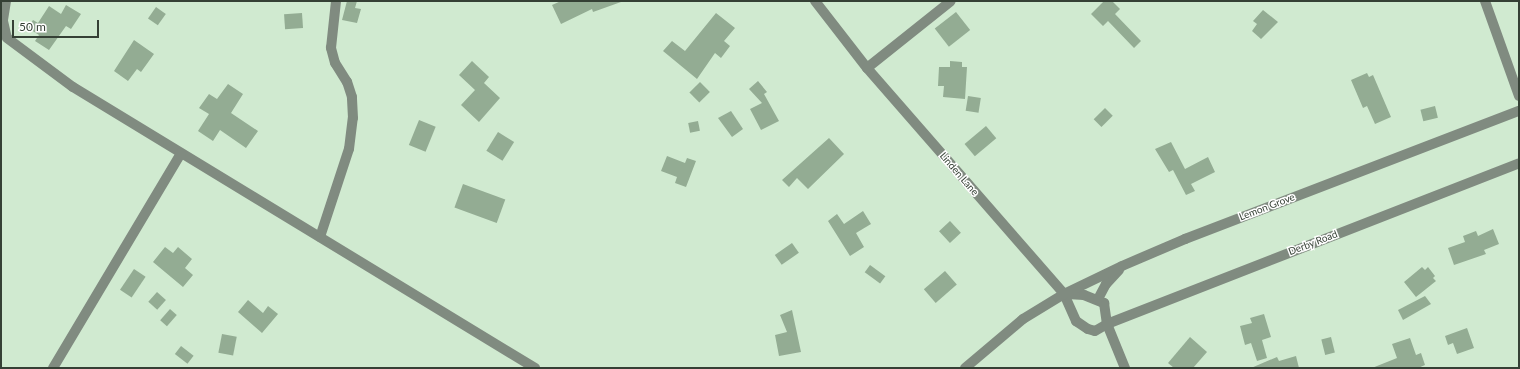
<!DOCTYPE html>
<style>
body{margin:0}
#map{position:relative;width:1520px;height:369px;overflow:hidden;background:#d0ead0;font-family:Lato,sans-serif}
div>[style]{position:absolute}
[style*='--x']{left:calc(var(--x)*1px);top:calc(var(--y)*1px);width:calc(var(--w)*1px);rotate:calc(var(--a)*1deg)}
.building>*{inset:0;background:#93ac93;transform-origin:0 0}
.minor>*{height:10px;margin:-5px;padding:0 5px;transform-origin:5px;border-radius:5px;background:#808b80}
span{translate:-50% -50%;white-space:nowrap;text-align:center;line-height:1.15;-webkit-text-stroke:3px #fff;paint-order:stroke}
.street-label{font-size:10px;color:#354035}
.frame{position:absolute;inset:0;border:2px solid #354035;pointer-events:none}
.scale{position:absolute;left:12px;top:20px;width:87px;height:18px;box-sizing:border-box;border:2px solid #354035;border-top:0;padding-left:5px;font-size:12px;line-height:14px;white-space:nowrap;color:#354035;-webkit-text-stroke:3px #fff;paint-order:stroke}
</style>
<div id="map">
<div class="building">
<div style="clip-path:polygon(347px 1px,357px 1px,355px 8px,361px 9px,357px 23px,342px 20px)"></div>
<div style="clip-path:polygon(561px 1px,621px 1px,621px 2px,593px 12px,592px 9px,561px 24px,552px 5px)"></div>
<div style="clip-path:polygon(1104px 1px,1112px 1px,1120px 9px,1115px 14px,1141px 41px,1134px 48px,1108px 21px,1103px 26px,1091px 14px)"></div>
<div style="clip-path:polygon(66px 5px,81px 14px,71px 29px,66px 26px,49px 50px,35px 41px,39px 35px,28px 28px,33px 20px,38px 23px,49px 6px,61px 14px)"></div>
<div style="left:156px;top:7px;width:12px;height:14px;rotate:35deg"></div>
<div style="clip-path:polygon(1263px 10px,1278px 22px,1261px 39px,1252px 31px,1257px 24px,1253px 21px)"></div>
<div style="left:956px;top:12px;width:23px;height:27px;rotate:52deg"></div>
<div style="left:302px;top:13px;width:15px;height:18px;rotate:86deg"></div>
<div style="clip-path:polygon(716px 13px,735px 28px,724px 41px,730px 46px,721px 58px,715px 53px,697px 79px,663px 51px,672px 41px,685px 51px)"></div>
<div style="clip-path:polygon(134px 40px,154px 54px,141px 72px,137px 69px,128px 81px,114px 71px)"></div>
<div style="clip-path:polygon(472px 61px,489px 77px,484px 83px,500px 98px,479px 122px,461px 105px,475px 90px,459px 75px)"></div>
<div style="clip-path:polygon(950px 61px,962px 62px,962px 67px,967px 67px,965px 99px,943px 97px,944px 86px,938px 86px,939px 67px,950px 67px)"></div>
<div style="clip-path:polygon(1367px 73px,1369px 77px,1373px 75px,1391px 117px,1375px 124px,1367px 106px,1363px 108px,1351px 80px)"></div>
<div style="clip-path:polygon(758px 81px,767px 92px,764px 94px,779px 121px,761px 130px,750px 109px,762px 103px,749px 89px)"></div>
<div style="left:700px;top:82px;width:14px;height:15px;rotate:45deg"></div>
<div style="clip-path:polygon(228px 84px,243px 94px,231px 113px,258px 131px,246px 148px,220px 130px,213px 141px,198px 131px,209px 114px,199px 108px,209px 94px,217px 99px)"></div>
<div style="left:968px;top:96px;width:13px;height:15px;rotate:9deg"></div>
<div style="left:1435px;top:106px;width:12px;height:15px;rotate:76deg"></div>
<div style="left:1105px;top:108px;width:11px;height:16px;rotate:45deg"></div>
<div style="clip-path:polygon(731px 111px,743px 129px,732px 137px,718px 118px)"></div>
<div style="left:419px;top:120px;width:18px;height:27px;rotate:22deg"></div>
<div style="left:698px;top:121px;width:10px;height:10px;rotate:79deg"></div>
<div style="left:986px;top:126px;width:16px;height:28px;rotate:50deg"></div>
<div style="left:498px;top:132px;width:19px;height:22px;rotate:32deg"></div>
<div style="clip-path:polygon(829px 138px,844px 154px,808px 189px,797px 178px,789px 187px,782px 180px)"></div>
<div style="clip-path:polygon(1171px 142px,1185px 169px,1208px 157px,1215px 172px,1191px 184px,1195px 191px,1186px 195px,1173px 170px,1169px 172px,1155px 149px)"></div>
<div style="clip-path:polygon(667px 156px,685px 163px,687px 158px,696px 161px,686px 187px,675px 183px,677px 177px,661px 171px)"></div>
<div style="left:463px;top:184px;width:45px;height:25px;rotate:20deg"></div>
<div style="clip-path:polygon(863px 211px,871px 224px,856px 233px,864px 247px,850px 256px,828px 221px,837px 214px,844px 224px)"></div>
<div style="left:950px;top:221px;width:16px;height:15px;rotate:47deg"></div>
<div style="clip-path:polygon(1493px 229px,1499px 244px,1484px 250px,1486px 254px,1454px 265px,1448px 248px,1465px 242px,1463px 236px,1476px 231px,1478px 236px)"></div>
<div style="left:792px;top:243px;width:12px;height:21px;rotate:55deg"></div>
<div style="clip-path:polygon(165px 247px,173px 253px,178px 247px,192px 259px,185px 268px,193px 275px,183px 287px,153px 262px)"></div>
<div style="left:870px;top:265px;width:19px;height:9px;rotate:36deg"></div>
<div style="clip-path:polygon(1422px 267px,1425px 270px,1428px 267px,1435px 276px,1433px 278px,1436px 281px,1416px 297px,1404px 282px)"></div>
<div style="left:134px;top:269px;width:14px;height:25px;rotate:34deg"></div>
<div style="left:945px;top:271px;width:18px;height:28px;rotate:49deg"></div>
<div style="left:157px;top:292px;width:12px;height:13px;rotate:42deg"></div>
<div style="clip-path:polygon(1425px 296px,1431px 304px,1403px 320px,1398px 310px)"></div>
<div style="clip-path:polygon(248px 300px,263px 313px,268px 306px,278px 314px,262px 333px,238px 312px)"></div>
<div style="left:170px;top:309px;width:9px;height:15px;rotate:41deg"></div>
<div style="clip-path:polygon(792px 310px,801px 352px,779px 356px,775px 335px,787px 332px,780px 315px)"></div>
<div style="clip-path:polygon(1264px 314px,1271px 337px,1262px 340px,1267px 358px,1257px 361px,1251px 343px,1245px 345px,1240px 326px,1252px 323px,1250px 318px)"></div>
<div style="clip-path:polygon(1467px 328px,1474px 348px,1457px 354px,1453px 343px,1448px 345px,1445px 336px)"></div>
<div style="left:222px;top:334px;width:15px;height:19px;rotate:11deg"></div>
<div style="clip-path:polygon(1190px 337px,1207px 352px,1193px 368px,1174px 368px,1168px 363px)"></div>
<div style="left:1331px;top:337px;width:16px;height:10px;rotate:76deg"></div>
<div style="clip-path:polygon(1410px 338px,1416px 355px,1421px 353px,1425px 365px,1418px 368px,1372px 368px,1397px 358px,1392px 344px)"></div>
<div style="left:181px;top:346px;width:16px;height:10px;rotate:38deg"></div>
<div style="clip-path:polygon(1296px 356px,1299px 368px,1251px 368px,1277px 357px,1279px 361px)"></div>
</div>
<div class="minor">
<div style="--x:6;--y:1;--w:20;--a:99"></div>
<div style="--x:3;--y:21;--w:17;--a:77"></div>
<div style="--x:7;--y:38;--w:82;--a:36.6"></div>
<div style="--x:73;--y:87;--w:541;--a:31.31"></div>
<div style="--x:815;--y:1;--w:85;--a:52.2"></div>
<div style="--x:867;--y:68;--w:300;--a:48.9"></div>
<div style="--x:1064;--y:294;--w:30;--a:66"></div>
<div style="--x:1076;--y:321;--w:14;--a:34"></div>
<div style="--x:1088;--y:329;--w:7;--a:16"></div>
<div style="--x:1095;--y:331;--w:14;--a:-30"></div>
<div style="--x:1107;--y:324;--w:442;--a:-21.3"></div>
<div style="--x:1485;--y:1;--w:101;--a:70.3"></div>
<div style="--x:867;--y:68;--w:107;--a:-38.6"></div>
<div style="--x:320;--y:237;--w:93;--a:-71.8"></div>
<div style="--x:349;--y:149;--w:31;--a:-83"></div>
<div style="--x:353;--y:118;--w:21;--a:-93"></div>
<div style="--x:352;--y:97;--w:16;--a:-108"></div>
<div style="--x:347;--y:82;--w:22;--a:-122"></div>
<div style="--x:335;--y:63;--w:16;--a:-105"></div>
<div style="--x:331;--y:48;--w:47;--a:-83.9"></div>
<div style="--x:1067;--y:294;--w:17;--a:3"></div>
<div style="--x:1084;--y:295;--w:22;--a:22"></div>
<div style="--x:1104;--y:303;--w:21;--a:82"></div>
<div style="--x:1107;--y:324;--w:48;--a:67.8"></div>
<div style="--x:1098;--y:299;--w:17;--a:-62"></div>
<div style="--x:1106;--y:284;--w:19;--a:-47"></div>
<div style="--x:53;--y:368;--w:250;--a:-59.2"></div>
<div style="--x:965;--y:368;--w:76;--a:-40.2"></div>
<div style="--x:1023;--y:319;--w:48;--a:-31.4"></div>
<div style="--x:1064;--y:294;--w:64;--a:-25.8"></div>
<div style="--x:1122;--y:266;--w:69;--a:-23.2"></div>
<div style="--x:1185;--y:239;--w:358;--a:-21"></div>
</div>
<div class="street-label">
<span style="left:959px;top:174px;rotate:49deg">Linden Lane</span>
<span style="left:1267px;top:207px;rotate:-21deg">Lemon Grove</span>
<span style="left:1313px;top:243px;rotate:-21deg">Derby Road</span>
</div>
<div class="frame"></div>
<div class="scale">50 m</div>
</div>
